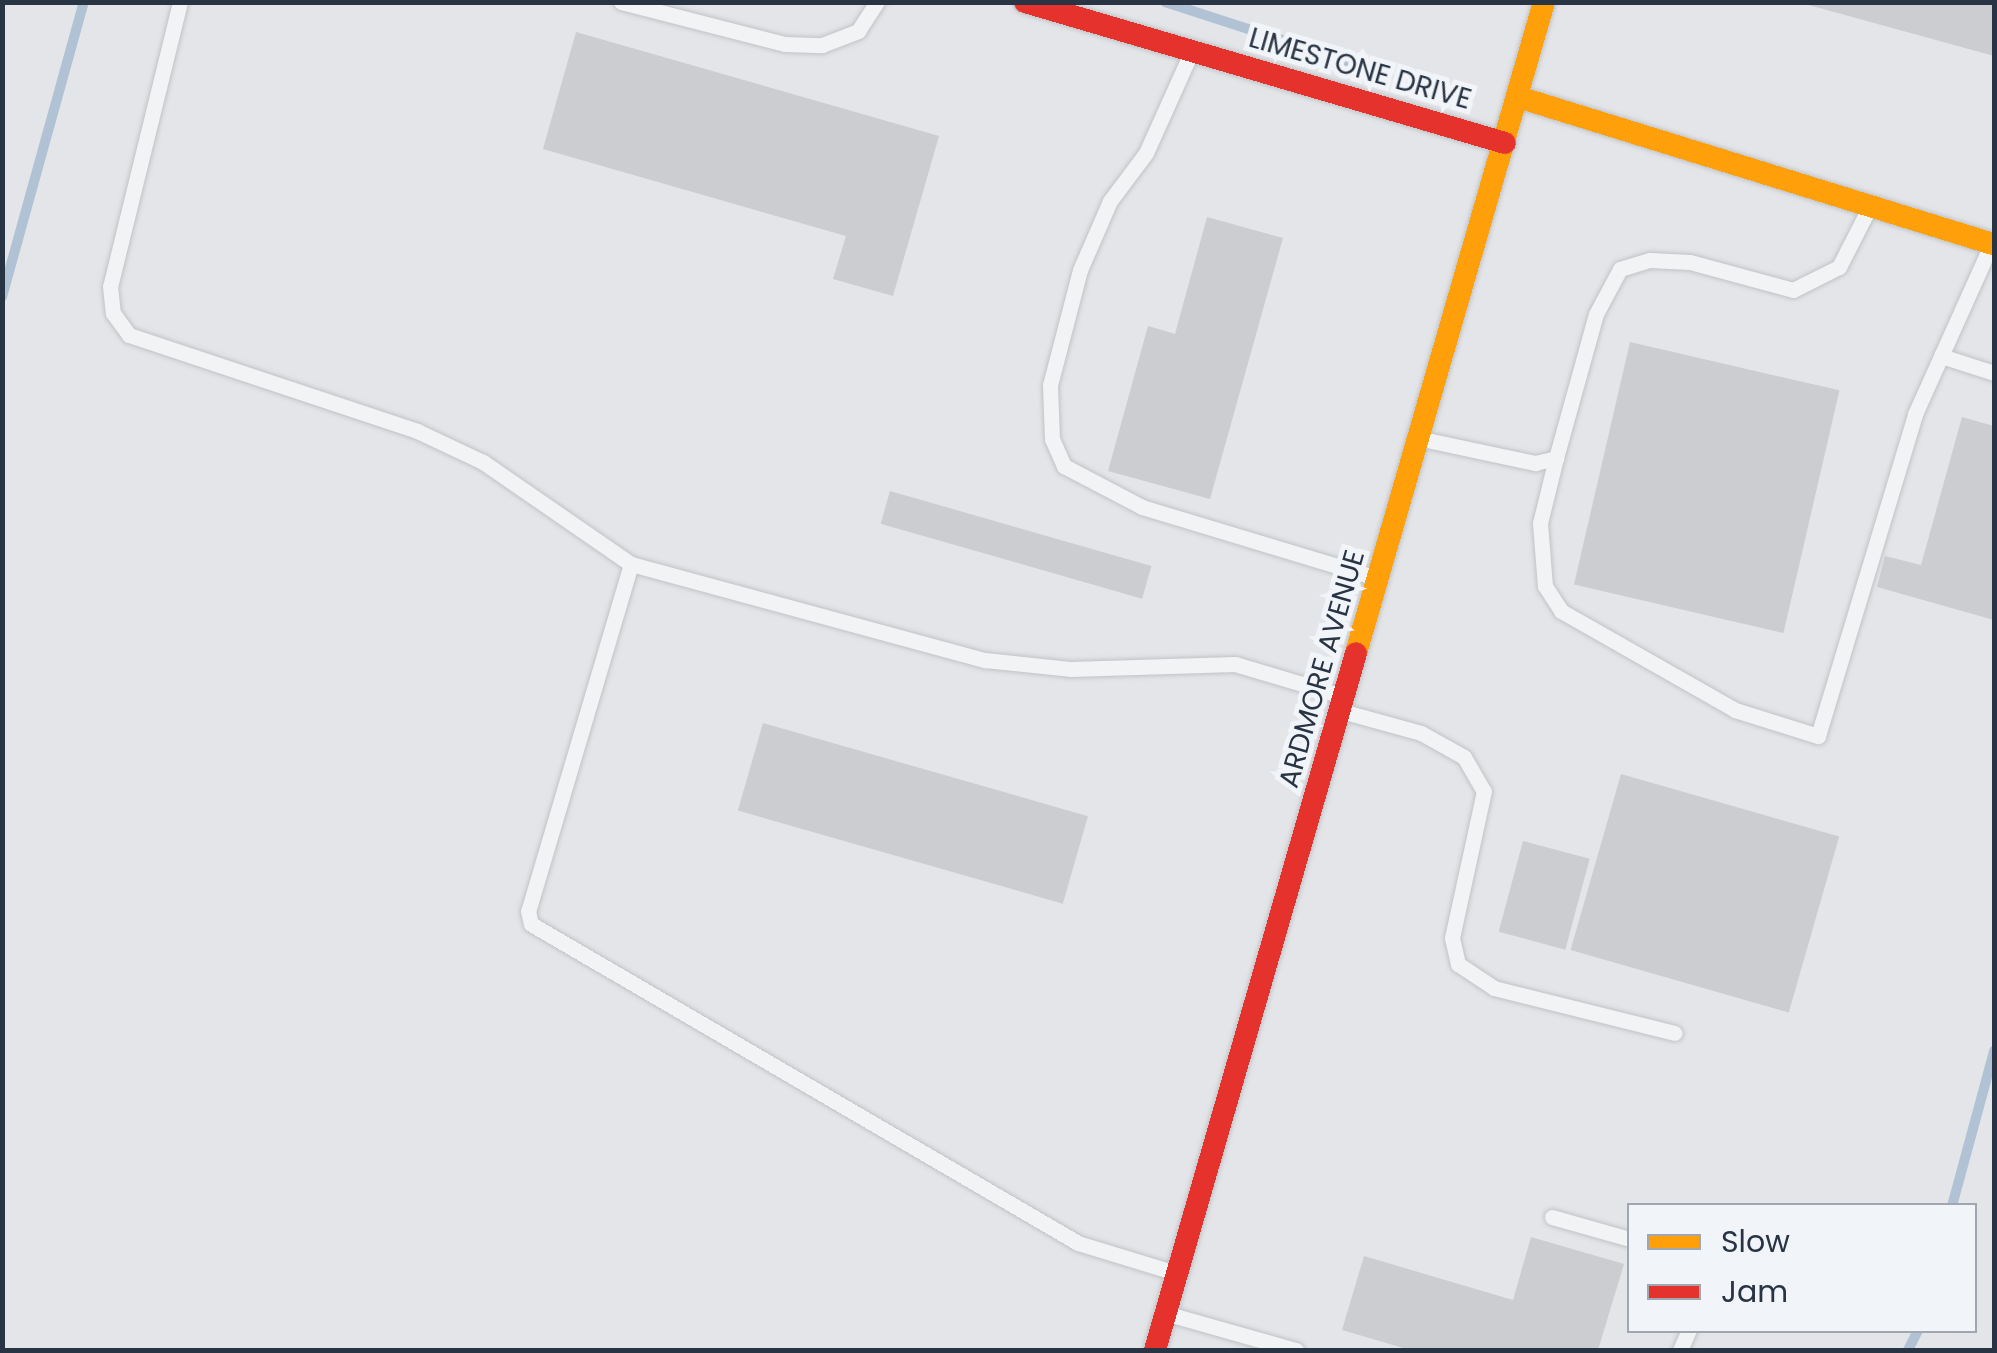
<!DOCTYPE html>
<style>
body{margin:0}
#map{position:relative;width:1997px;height:1353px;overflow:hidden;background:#e3e5e8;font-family:Poppins,sans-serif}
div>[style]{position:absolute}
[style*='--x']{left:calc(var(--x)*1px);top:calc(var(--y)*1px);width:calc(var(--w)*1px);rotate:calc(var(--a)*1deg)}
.stream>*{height:10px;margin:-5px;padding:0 5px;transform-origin:5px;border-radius:5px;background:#b0c2d4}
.building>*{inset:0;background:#cbcdd1;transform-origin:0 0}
.roads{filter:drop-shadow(0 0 2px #c1c3c6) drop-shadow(0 0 2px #c1c3c6)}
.lane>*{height:15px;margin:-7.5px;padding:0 7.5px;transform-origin:7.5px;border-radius:7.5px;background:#f2f3f5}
.slow>*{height:22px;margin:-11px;padding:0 11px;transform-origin:11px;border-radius:11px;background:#ff9f0a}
.jam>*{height:22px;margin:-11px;padding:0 11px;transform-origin:11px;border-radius:11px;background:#e5322d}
span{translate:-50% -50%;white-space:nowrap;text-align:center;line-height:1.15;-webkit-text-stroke:10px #f1f4f8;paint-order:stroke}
.street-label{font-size:28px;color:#283343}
.frame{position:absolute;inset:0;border:5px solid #283343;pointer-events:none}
.legend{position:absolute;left:1627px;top:1203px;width:350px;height:130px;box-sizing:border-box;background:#f1f4f8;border:2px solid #a1a7b0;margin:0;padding:12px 18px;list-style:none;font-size:30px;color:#283343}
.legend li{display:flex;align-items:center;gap:20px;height:50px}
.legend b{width:50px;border:2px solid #a1a7b0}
</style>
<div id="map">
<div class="stream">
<div style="--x:1165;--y:2;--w:217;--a:18"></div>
<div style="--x:2;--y:297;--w:306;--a:-74.5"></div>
<div style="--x:1952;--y:1206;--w:161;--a:-74.8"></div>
<div style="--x:1908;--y:1350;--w:22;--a:-63"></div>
</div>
<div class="building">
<div style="clip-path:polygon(1806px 2px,1994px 2px,1994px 56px,1805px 4px)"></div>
<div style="clip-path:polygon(576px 32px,939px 136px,893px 296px,833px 279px,846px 236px,543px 149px)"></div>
<div style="clip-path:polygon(1207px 217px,1283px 238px,1210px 499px,1108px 471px,1148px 326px,1175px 334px)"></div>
<div style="left:1630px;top:342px;width:215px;height:249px;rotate:13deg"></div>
<div style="clip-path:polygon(1962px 417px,1994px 426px,1994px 620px,1877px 587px,1885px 556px,1921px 565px)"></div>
<div style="left:890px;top:491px;width:272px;height:34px;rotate:16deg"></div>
<div style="left:763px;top:723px;width:338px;height:91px;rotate:16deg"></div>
<div style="left:1621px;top:774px;width:227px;height:183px;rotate:16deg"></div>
<div style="left:1523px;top:841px;width:69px;height:94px;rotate:15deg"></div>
<div style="clip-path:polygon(1531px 1237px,1624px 1264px,1598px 1350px,1410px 1350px,1342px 1330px,1364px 1256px,1513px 1300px)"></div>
</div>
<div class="roads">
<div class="lane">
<div style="--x:180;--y:2;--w:292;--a:103.8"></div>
<div style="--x:110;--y:286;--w:27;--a:84"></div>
<div style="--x:113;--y:313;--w:27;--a:54"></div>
<div style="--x:129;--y:335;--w:304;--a:18.4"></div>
<div style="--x:417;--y:431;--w:73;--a:25.2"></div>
<div style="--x:483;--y:462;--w:180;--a:34.6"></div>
<div style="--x:631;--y:564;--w:362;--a:106.5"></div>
<div style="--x:528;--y:911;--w:13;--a:77"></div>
<div style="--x:531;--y:924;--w:633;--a:30.25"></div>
<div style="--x:1078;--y:1243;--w:99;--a:17"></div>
<div style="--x:621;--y:2;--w:169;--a:14.4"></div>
<div style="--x:785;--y:44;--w:37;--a:2"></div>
<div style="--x:822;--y:45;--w:39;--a:-21"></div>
<div style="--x:858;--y:31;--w:35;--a:-57"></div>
<div style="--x:1190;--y:55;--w:107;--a:114.2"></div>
<div style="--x:1146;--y:153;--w:60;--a:126.9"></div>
<div style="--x:1110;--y:201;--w:75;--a:113.5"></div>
<div style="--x:1080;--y:270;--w:119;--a:104.6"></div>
<div style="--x:1050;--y:385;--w:54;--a:87.9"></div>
<div style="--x:1052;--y:439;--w:30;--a:66"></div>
<div style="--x:1064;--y:466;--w:88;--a:27.7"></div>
<div style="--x:1142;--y:507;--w:238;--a:16.8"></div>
<div style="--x:1941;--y:356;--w:56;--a:17.8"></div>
<div style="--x:1422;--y:439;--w:116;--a:12"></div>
<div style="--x:1535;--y:463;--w:22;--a:-13"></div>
<div style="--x:1556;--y:458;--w:149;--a:-74.5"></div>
<div style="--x:1596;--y:314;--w:51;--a:-61.9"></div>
<div style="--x:1620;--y:269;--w:31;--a:-17"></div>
<div style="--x:1650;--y:260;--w:40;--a:2.9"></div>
<div style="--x:1690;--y:262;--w:107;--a:15.2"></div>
<div style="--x:1793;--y:290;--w:51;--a:-26.6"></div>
<div style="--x:1839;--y:267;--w:64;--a:-63"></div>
<div style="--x:1556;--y:458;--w:67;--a:103.8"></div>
<div style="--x:1540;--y:523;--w:63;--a:85.5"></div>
<div style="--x:1545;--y:586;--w:30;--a:57"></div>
<div style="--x:1561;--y:611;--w:200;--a:29.6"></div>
<div style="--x:1735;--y:710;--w:87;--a:17.4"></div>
<div style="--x:1818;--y:736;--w:336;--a:-73.2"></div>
<div style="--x:1915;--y:414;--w:183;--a:-65.8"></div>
<div style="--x:631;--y:564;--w:367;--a:15.2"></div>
<div style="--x:985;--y:660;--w:85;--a:6"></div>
<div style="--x:1070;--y:669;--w:165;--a:-1.7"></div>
<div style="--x:1235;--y:664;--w:109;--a:16.6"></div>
<div style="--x:1345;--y:712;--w:79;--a:15.4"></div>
<div style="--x:1421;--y:733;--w:49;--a:29.2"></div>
<div style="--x:1464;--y:757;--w:39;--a:60"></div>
<div style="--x:1484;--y:791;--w:150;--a:102.3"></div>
<div style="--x:1452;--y:938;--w:27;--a:77"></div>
<div style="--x:1458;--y:964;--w:43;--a:33.7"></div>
<div style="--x:1494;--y:988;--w:186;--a:14"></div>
<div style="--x:1552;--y:1217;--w:81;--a:15.8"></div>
<div style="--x:1172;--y:1315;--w:129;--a:15.8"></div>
<div style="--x:1680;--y:1350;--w:22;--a:-66"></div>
</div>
<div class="slow">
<div style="--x:1518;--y:97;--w:498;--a:17.2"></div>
<div style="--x:1356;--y:653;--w:678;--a:-73.89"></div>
</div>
<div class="jam">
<div style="--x:1025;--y:2;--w:500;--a:16.37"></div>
<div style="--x:1155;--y:1350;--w:725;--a:-73.91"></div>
</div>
</div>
<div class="street-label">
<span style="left:1360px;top:69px;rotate:16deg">LIMESTONE DRIVE</span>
<span style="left:1322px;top:669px;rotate:-74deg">ARDMORE AVENUE</span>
</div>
<div class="frame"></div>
<ul class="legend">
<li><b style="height:12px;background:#ff9f0a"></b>Slow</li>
<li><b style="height:12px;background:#e5322d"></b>Jam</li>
</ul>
</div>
